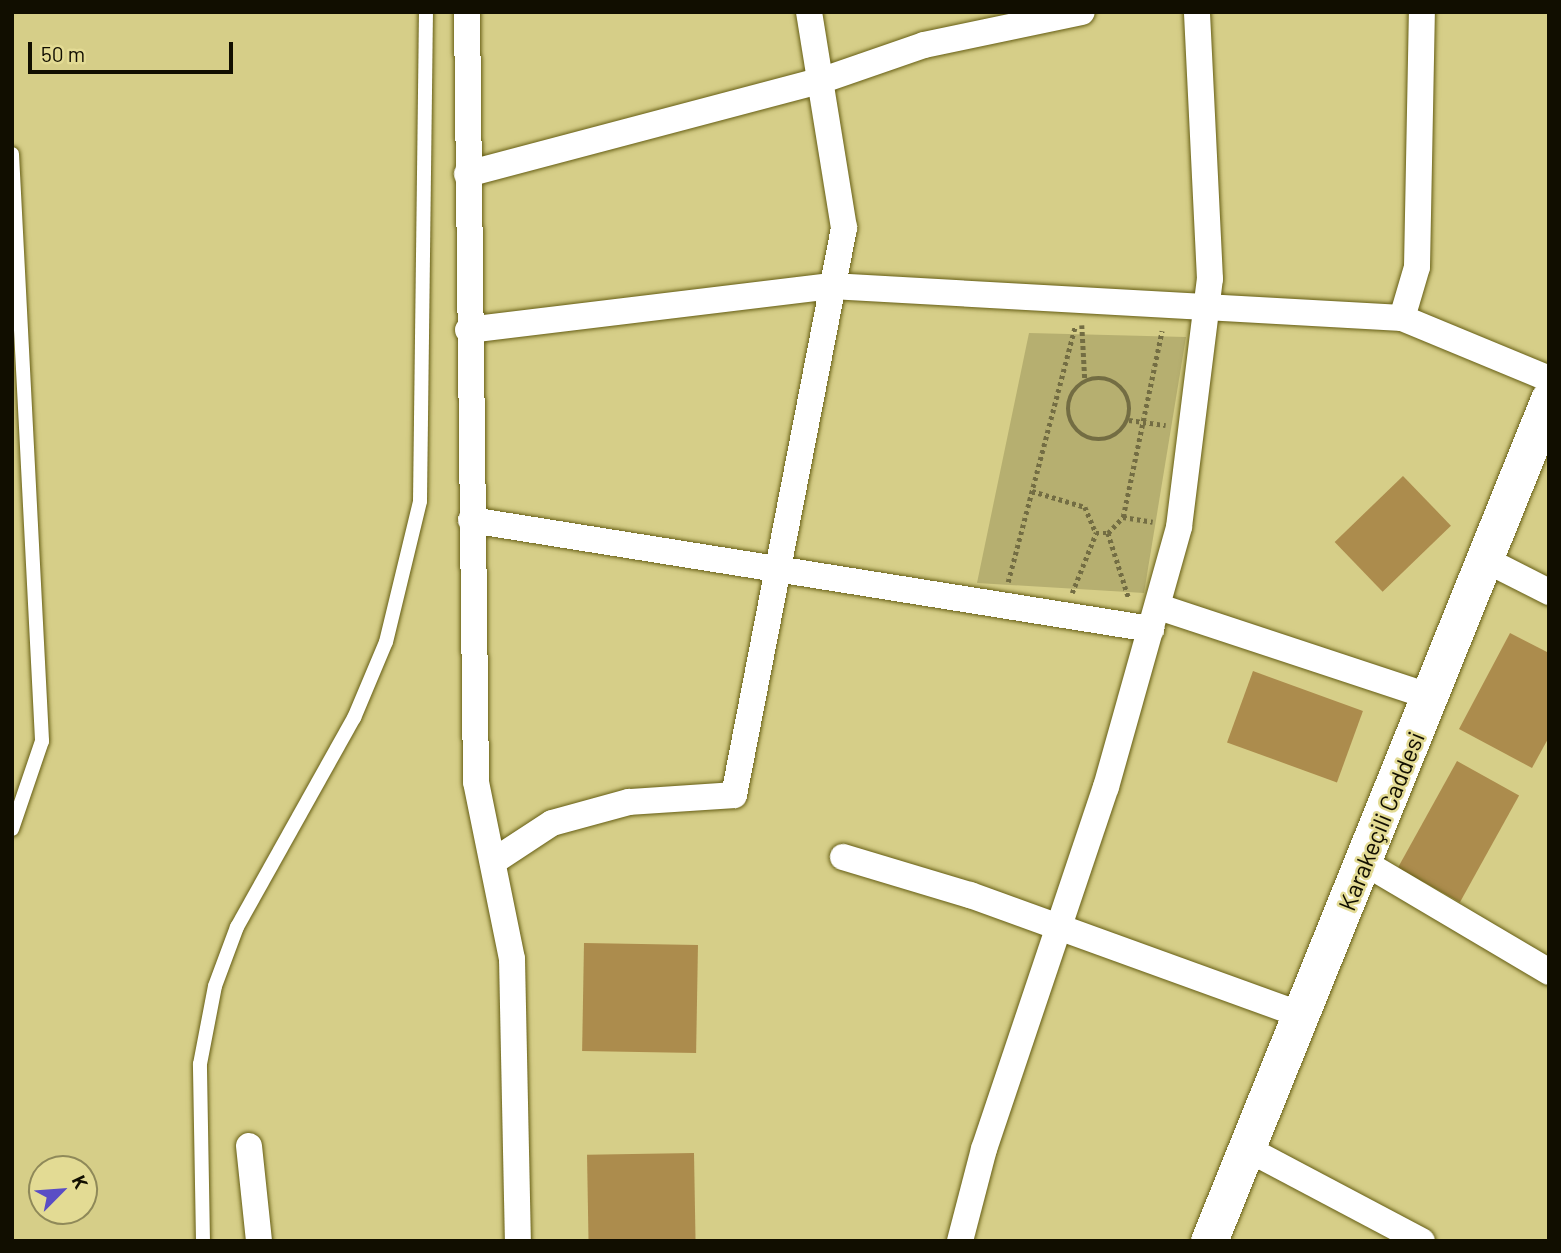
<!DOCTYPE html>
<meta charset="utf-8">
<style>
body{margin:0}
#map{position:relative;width:1561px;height:1253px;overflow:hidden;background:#d6ce88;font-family:Barlow,sans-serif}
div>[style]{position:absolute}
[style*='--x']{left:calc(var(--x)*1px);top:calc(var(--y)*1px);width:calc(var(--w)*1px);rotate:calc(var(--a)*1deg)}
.green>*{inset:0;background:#b6af70}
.building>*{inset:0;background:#ac8c4d;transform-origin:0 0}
.path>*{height:4.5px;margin-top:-2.25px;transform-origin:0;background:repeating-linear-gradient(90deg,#736d43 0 3.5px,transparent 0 7px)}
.path>.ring{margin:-2.25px;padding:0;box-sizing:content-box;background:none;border:4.5px solid #736d43;border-radius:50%}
.roads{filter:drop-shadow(0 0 2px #665e14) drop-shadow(0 0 2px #665e14)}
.lane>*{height:14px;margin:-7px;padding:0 7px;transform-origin:7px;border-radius:7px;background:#fff}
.street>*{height:26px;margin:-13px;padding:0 13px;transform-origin:13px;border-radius:13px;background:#fff}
.secondary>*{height:37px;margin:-18.5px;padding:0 18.5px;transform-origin:18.5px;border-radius:18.5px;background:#fff}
span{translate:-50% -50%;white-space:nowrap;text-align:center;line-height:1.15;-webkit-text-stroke:5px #e3db94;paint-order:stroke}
.street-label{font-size:24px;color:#110e00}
.frame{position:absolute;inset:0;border:14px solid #110e00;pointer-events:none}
.north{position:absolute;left:28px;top:1155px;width:70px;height:70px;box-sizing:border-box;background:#e3db94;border:2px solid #8f8959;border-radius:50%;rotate:65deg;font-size:19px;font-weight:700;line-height:28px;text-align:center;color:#110e00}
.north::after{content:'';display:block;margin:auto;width:24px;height:32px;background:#5a4dc5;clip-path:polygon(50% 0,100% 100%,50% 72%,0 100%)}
.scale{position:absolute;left:28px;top:42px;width:205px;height:32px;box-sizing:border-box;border:4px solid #110e00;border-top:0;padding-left:9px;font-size:21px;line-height:24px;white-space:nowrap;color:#110e00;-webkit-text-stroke:5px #e3db94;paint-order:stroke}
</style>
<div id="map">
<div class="green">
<div style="clip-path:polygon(1029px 333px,1186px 337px,1144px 593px,977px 583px)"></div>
</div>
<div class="building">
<div style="left:1403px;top:476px;width:69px;height:95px;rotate:46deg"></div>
<div style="clip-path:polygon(1510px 633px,1549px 653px,1549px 737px,1532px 768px,1459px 729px)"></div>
<div style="left:1253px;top:671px;width:117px;height:76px;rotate:20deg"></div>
<div style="left:1457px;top:761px;width:71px;height:122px;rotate:29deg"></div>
<div style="left:584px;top:943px;width:114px;height:108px;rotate:1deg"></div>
<div style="left:694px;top:1153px;width:88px;height:107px;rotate:89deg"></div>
</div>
<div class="path">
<div style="--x:1082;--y:325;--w:55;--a:86.9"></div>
<div class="ring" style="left:1068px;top:378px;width:57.5px;height:57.5px"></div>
<div style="--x:1129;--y:420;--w:37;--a:8"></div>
<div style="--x:1032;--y:491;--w:55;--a:16.8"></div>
<div style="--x:1085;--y:507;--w:28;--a:67"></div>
<div style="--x:1096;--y:533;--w:12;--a:0"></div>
<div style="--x:1108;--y:533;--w:22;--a:-47"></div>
<div style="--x:1123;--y:517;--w:190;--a:-78.2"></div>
<div style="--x:1123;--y:517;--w:30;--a:9"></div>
<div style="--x:1108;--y:533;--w:69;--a:72.3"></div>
<div style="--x:1008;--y:582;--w:265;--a:-75.3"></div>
<div style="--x:1072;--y:593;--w:65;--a:-68.2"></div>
</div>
<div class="roads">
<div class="lane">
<div style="--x:12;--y:154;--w:588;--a:87.07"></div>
<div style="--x:42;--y:741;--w:93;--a:108.8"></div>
<div style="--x:203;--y:1241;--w:177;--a:-91"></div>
<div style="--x:200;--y:1064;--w:79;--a:-79.1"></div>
<div style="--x:215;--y:986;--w:63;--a:-69.6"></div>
<div style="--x:237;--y:927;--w:240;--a:-60.8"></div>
<div style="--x:354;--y:718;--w:82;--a:-67.2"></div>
<div style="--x:386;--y:642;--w:145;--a:-76.4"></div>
<div style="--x:420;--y:501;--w:489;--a:-89.3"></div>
</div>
<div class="street">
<div style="--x:467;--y:12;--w:770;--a:89.33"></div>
<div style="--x:476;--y:782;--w:181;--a:78.5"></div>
<div style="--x:512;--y:959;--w:282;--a:88.8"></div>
<div style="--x:467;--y:174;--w:368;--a:-14.8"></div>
<div style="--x:823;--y:80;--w:107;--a:-19.1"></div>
<div style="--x:924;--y:45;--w:161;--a:-11.8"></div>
<div style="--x:1402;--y:318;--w:53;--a:-73.6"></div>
<div style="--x:1417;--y:267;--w:255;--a:-88.9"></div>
<div style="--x:468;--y:330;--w:366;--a:-6.9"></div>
<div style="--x:831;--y:286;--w:572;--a:3.21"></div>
<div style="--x:1402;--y:318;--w:159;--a:22.5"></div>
<div style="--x:471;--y:520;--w:689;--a:9.11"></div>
<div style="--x:1486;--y:560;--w:71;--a:26.9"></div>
<div style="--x:1159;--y:607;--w:287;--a:18.3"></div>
<div style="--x:843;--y:857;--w:133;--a:16.7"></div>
<div style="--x:970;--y:895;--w:352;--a:19.9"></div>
<div style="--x:494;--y:861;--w:69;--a:-33.2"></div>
<div style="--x:552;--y:823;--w:80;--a:-15.3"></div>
<div style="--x:629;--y:802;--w:105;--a:-3.8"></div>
<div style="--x:734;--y:795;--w:578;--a:-79.02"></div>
<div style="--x:844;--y:228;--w:219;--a:-99.2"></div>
<div style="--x:1365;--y:863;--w:214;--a:30.6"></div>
<div style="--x:249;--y:1146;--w:96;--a:84"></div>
<div style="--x:1246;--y:1148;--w:199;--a:27.9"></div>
<div style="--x:960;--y:1241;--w:95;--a:-75.4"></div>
<div style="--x:984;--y:1149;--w:382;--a:-71.4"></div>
<div style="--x:1106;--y:787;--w:270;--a:-74.3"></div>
<div style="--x:1179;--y:527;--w:250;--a:-82.9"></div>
<div style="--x:1210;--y:279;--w:267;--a:-92.8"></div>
</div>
<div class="secondary">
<div style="--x:1209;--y:1241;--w:908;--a:-68.01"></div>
</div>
</div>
<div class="street-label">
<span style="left:1381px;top:821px;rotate:-68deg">Karakeçili Caddesi</span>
</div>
<div class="frame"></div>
<div class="north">K</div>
<div class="scale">50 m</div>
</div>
